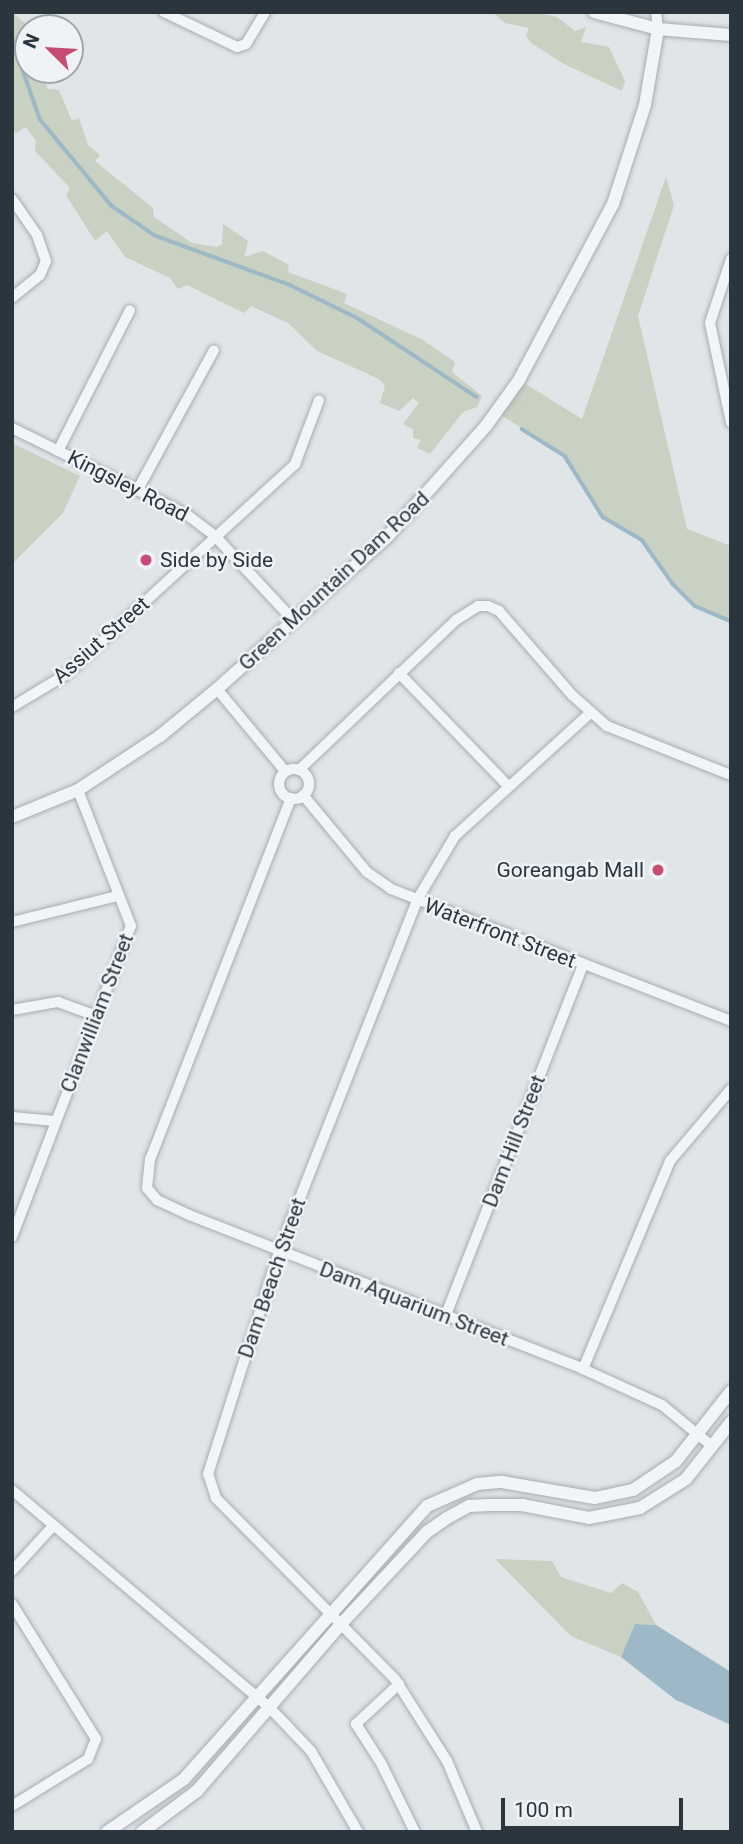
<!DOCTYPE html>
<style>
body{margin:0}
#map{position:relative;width:743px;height:1844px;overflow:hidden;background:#e0e5e8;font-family:Roboto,sans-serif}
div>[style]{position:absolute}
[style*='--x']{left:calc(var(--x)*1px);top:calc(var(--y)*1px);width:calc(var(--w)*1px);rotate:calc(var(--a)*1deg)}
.green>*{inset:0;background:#c8d1c2}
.water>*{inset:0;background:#9db8c6}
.stream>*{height:3.5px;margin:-1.75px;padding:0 1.75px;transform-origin:1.75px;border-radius:1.75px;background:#9db8c6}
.roads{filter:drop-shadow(0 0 2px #a6adb2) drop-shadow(0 0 2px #a6adb2)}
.minor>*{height:10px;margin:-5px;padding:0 5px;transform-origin:5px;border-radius:5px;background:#f2f5f7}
.minor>.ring{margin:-5px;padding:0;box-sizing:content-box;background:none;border:10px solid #f2f5f7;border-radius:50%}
.tertiary>*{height:12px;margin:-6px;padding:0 6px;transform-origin:6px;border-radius:6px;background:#f2f5f7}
.dots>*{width:19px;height:19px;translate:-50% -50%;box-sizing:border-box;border:4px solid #eff3f6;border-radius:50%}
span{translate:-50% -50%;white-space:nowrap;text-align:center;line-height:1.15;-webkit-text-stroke:5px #eff3f6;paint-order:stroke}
.street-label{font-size:21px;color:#2a353e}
.poi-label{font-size:21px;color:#2a353e}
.left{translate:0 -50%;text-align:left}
.right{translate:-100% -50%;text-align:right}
.frame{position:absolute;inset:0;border:14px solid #2a353e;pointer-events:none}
.north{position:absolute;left:14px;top:14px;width:70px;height:70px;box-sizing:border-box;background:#eff3f6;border:2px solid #a0a7ac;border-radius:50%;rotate:294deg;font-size:19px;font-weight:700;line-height:28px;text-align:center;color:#2a353e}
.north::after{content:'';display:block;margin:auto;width:24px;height:32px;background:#c64c73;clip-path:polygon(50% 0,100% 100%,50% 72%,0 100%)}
.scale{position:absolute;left:501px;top:1798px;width:182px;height:32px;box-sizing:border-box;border:4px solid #2a353e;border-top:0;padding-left:9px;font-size:21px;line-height:24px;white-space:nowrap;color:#2a353e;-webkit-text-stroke:5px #eff3f6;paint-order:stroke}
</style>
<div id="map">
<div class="green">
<div style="clip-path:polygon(12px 12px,30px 28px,28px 70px,41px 70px,48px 89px,59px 90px,72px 121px,79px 118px,88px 145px,100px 155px,95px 161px,153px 208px,154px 217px,192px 243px,217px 247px,222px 244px,223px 224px,248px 241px,244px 257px,263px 251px,289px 265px,288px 272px,347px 294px,344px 303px,423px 340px,455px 362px,452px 372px,482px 396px,477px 407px,463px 412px,430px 454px,417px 448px,421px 440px,413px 438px,413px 429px,403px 424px,419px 403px,413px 398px,399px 411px,380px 403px,385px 386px,379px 379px,317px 351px,288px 323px,251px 306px,244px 313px,187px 285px,178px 289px,170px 278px,125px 257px,107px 231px,95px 241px,66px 195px,70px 188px,35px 151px,36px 141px,26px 127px,16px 133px,12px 129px)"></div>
<div style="clip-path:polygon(492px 12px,533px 12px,557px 17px,575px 31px,586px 27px,581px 42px,609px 47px,625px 81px,622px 91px,564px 64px,531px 43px,526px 35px,529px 28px,505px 23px)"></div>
<div style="clip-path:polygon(666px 177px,674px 205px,638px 316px,687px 529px,731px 546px,731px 621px,695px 606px,673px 584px,642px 540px,603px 517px,565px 456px,495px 411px,519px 380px,582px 419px)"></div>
<div style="clip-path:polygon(12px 443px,80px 476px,63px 513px,12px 564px)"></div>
<div style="clip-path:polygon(495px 1559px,552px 1561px,561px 1577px,611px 1593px,622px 1583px,638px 1592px,656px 1625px,635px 1624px,621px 1657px,571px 1636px)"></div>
</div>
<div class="water">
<div style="clip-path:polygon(635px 1624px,656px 1625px,731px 1672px,731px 1725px,676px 1700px,621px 1657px)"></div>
</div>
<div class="stream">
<div style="--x:12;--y:38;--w:86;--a:70.9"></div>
<div style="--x:40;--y:119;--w:113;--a:50.4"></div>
<div style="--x:112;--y:206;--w:53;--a:34.3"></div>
<div style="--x:156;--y:236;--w:140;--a:20"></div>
<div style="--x:288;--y:284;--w:79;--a:26.2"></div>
<div style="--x:359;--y:319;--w:141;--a:33.5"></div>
<div style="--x:522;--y:429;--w:51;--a:32.1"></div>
<div style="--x:565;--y:456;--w:72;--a:58.1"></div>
<div style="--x:603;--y:517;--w:45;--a:30.5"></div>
<div style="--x:642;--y:540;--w:54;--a:54.8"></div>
<div style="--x:673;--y:584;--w:31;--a:45"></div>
<div style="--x:695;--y:606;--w:39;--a:23"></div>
</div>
<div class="roads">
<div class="minor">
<div style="--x:164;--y:12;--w:81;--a:25.6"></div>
<div style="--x:237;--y:47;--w:9;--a:-18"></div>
<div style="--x:246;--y:44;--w:37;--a:-59"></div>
<div style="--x:656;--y:12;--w:17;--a:83"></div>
<div style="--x:12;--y:199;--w:44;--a:55.2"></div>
<div style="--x:37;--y:235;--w:28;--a:71"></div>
<div style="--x:46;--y:261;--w:15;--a:113"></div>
<div style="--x:40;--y:275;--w:36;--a:141"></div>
<div style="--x:731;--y:259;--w:67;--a:108.2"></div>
<div style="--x:710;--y:323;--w:102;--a:78.1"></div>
<div style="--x:12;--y:428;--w:194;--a:26.3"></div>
<div style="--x:186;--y:514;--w:36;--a:37"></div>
<div style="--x:215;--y:536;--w:113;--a:47.1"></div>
<div style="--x:58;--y:451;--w:158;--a:-62.9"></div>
<div style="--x:138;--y:489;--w:158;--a:-61.3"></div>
<div style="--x:399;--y:673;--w:157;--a:46"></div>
<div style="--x:217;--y:689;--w:107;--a:50.3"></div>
<div style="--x:12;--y:707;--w:62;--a:-31.1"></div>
<div style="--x:65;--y:675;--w:312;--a:-42.5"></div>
<div style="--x:295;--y:464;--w:68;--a:-69.4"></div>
<div class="ring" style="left:279px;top:769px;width:20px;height:20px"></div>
<div style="--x:299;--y:770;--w:217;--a:-43.7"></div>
<div style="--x:456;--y:620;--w:26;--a:-32"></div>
<div style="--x:478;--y:606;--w:10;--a:0"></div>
<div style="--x:488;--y:606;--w:12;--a:24"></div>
<div style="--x:499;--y:611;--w:111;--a:49"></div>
<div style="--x:572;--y:695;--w:47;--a:41.5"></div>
<div style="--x:607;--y:726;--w:133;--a:21.6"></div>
<div style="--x:303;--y:795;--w:100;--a:50.3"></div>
<div style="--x:367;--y:872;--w:29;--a:35"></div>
<div style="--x:391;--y:889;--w:365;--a:21.2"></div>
<div style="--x:291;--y:798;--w:388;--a:111.3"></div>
<div style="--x:150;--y:1159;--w:29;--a:96"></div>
<div style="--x:147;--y:1188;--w:16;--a:50"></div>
<div style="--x:157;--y:1200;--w:35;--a:25"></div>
<div style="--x:189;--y:1215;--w:423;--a:21.3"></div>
<div style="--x:583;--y:1369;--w:87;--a:24.5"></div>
<div style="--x:662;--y:1405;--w:65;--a:39.4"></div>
<div style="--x:12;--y:922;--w:108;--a:-13.9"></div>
<div style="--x:12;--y:1010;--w:47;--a:-9.9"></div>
<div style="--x:58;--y:1002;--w:38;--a:20"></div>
<div style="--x:12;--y:1117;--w:43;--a:5.3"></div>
<div style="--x:12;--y:1237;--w:333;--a:-69.1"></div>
<div style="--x:131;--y:926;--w:146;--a:-111.3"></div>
<div style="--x:445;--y:1317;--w:378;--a:-68.6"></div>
<div style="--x:583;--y:1369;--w:225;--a:-67.3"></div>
<div style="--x:670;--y:1161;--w:94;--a:-49.7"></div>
<div style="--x:12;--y:1490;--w:338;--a:40.2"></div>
<div style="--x:270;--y:1708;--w:59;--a:46.4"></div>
<div style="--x:311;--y:1751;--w:94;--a:59.9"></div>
<div style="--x:12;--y:1571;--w:62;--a:-47.6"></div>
<div style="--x:12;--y:1604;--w:159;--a:58.1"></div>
<div style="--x:96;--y:1739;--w:22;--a:112"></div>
<div style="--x:88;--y:1759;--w:89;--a:148.3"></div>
<div style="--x:399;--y:1684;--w:59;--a:137.1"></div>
<div style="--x:356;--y:1724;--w:46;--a:57.3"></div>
<div style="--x:381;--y:1763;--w:77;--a:63.8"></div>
<div style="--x:477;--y:1832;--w:77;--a:-112.9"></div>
<div style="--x:447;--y:1761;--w:97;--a:-122.4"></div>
<div style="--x:395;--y:1679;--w:255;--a:-134.7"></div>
<div style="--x:216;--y:1498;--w:25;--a:-108"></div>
<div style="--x:208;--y:1474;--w:234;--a:-72.3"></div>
<div style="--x:279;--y:1251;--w:377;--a:-68.5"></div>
<div style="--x:417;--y:900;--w:74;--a:-59.3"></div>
<div style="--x:455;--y:836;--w:183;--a:-42.3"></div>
</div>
<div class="tertiary">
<div style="--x:594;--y:12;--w:66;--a:14.9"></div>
<div style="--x:658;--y:29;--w:73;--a:4.7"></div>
<div style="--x:12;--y:817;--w:71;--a:-22.2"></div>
<div style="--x:78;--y:790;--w:98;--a:-33.4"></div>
<div style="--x:160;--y:736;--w:74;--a:-39.5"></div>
<div style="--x:217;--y:689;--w:229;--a:-41.8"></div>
<div style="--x:388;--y:536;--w:147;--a:-48.3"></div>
<div style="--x:486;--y:426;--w:57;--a:-54.3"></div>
<div style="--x:519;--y:380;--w:200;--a:-61.9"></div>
<div style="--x:613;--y:204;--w:104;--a:-72.1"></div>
<div style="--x:645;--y:105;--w:77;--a:-80.3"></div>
<div style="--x:107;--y:1832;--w:93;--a:-34.5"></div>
<div style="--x:184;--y:1779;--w:365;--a:-48.3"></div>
<div style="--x:427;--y:1506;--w:55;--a:-23.7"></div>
<div style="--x:477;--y:1484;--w:25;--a:-5"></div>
<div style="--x:502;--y:1482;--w:94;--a:9.8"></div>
<div style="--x:595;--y:1498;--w:39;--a:-12"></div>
<div style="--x:633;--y:1490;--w:52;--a:-34"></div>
<div style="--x:676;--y:1461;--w:89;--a:-51.8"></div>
<div style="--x:142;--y:1832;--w:69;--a:-36.7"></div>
<div style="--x:197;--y:1791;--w:222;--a:-49.2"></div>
<div style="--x:342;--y:1623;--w:125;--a:-47"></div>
<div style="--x:427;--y:1532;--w:24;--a:-35"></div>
<div style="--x:447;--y:1518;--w:25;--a:-29"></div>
<div style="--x:469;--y:1506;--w:20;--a:-3"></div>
<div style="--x:489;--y:1505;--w:33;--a:0"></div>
<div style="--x:522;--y:1505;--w:68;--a:11"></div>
<div style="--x:589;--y:1518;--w:52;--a:-11.1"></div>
<div style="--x:640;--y:1508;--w:54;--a:-32.2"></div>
<div style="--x:686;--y:1479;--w:73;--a:-51.7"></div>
</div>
</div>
<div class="dots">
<div style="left:146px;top:560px;background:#c64c73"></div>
<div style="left:658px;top:870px;background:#c64c73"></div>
</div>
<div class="street-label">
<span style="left:128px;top:486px;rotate:27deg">Kingsley Road</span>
<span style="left:334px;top:581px;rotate:-43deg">Green Mountain Dam Road</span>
<span style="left:101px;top:640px;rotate:-41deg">Assiut Street</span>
<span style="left:500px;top:933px;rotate:21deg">Waterfront Street</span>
<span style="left:97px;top:1013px;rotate:-69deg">Clanwilliam Street</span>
<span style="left:514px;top:1141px;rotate:-69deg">Dam Hill Street</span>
<span style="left:272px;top:1278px;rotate:-71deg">Dam Beach Street</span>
<span style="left:414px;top:1304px;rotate:21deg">Dam Aquarium Street</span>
</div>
<div class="poi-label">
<span class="left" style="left:160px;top:560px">Side by Side</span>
<span class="right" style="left:644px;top:870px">Goreangab Mall</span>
</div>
<div class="frame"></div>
<div class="north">N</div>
<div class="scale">100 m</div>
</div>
